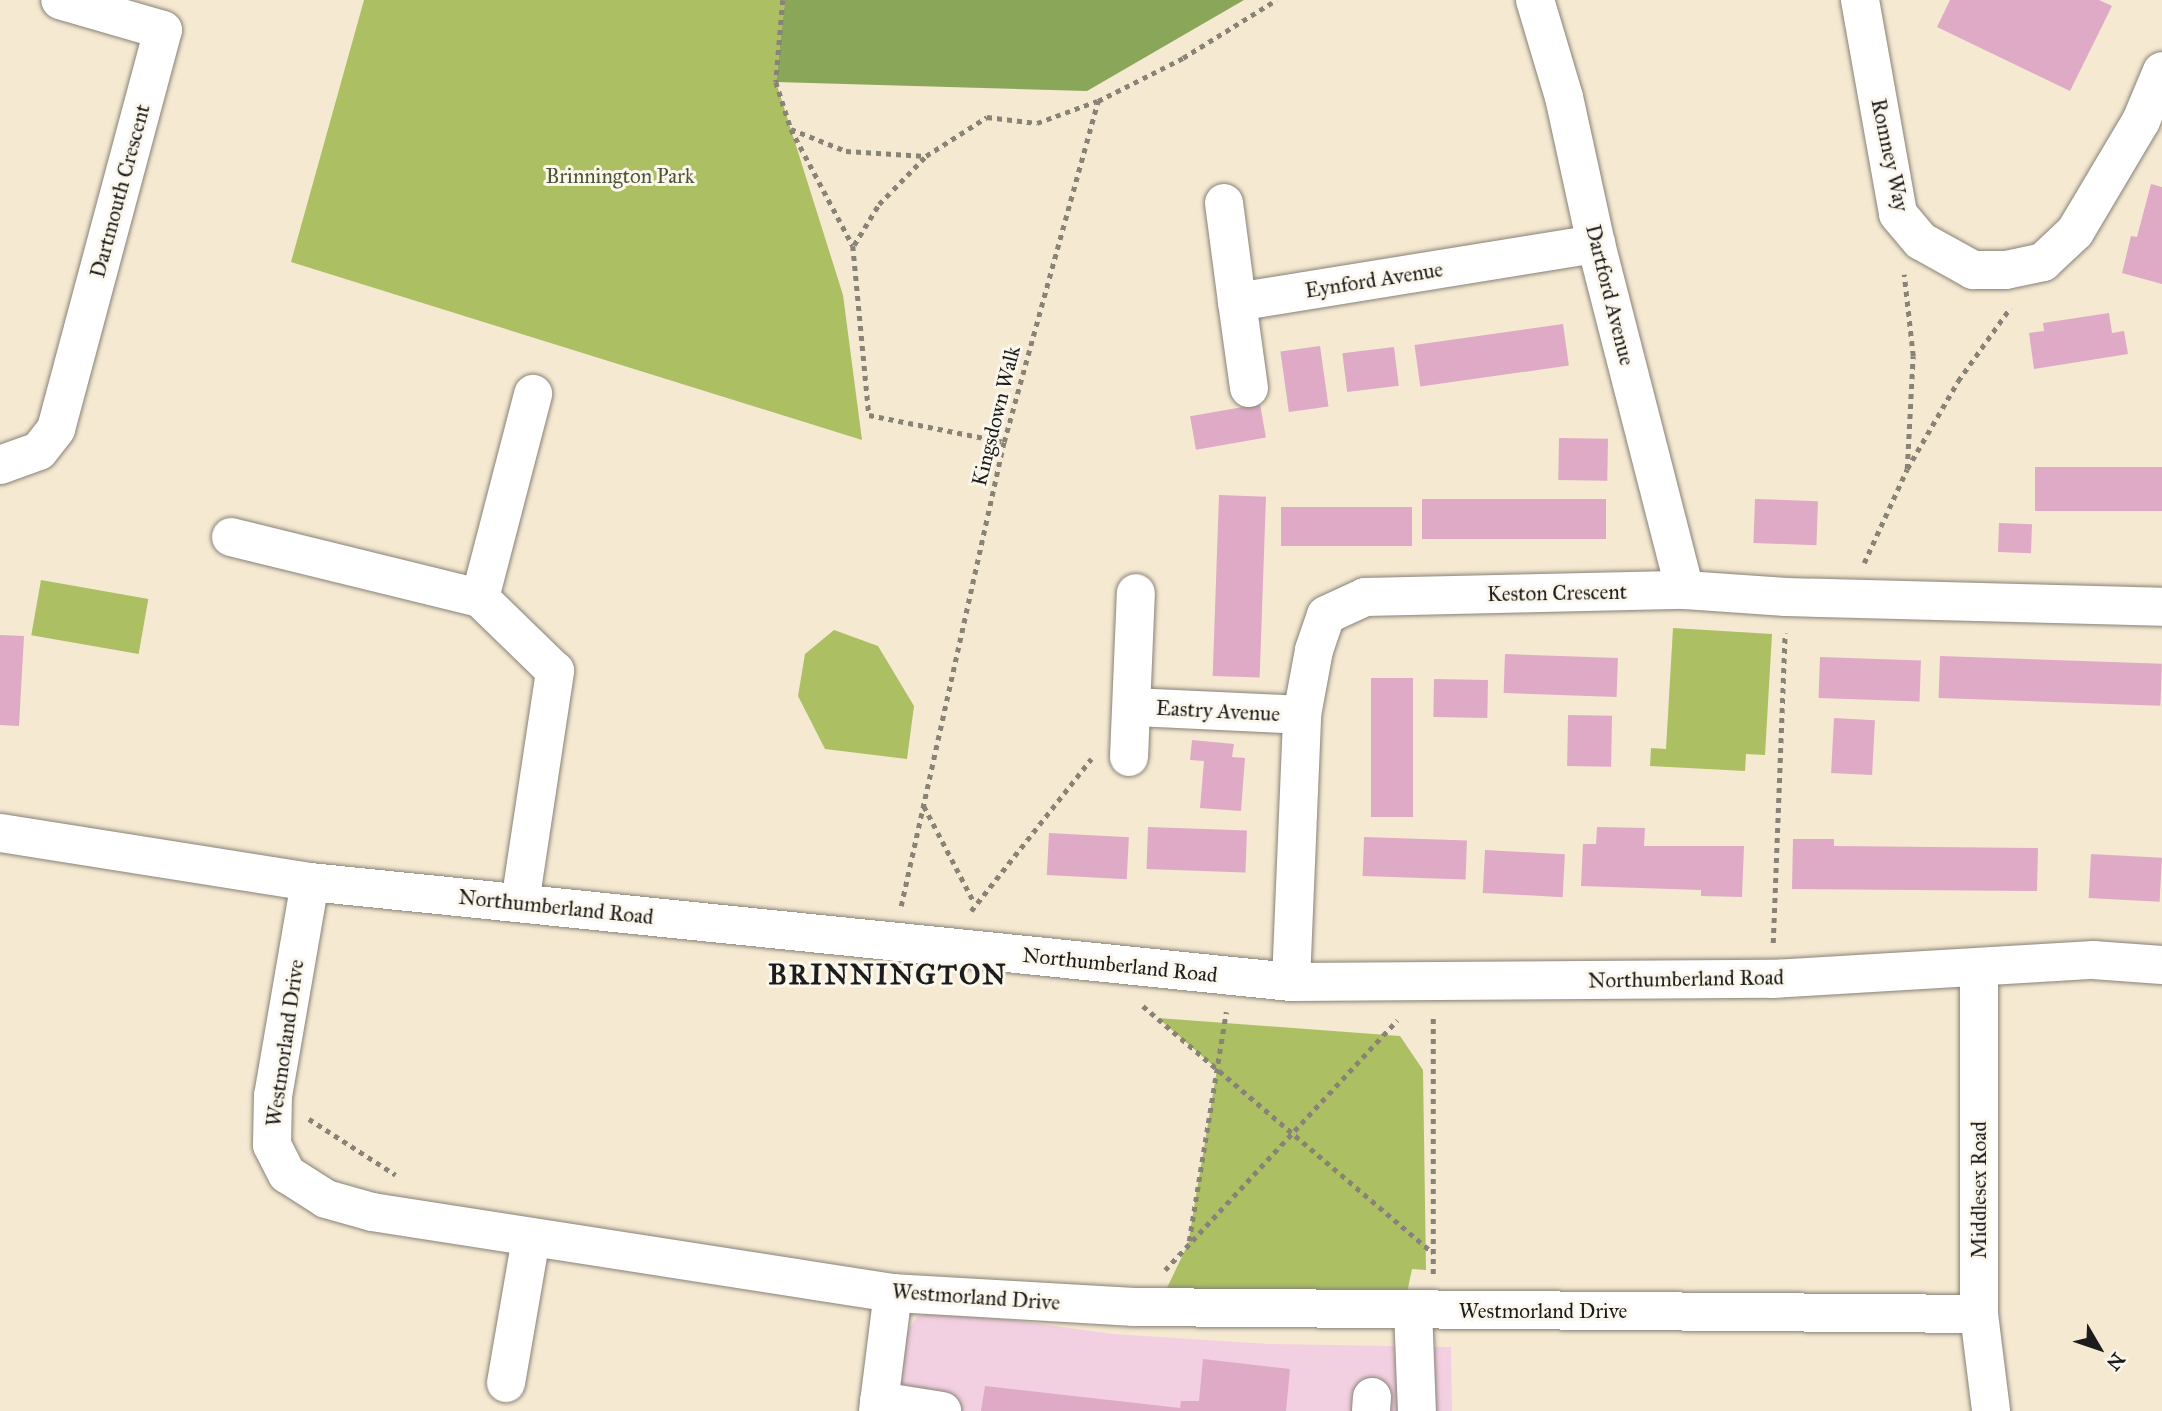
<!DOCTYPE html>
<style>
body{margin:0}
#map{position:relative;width:2162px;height:1411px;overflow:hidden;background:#f5e9d2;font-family:"IM FELL Great Primer",serif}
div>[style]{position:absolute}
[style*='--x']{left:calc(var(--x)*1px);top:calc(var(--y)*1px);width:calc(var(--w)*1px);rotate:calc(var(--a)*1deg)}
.built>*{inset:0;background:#f2cfe1}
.green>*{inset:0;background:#acbf63;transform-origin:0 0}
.forest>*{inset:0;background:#89a659}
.building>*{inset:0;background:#dfaac6;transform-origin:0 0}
.path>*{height:4.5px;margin-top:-2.25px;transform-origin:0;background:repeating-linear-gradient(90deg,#888277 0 5px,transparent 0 10px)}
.roads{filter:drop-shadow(0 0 2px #888277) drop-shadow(0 0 2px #888277)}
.minor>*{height:38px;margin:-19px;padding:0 19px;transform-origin:19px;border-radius:19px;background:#fff}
span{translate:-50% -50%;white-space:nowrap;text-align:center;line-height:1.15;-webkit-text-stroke:6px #fbf7ec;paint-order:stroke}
.street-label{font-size:21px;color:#1c1c1c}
.park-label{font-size:21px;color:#4e5535}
.district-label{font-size:28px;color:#1c1c1c;font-weight:700;letter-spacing:2px}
.north{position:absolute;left:2064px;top:1313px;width:70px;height:70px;-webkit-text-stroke:5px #fbf7ec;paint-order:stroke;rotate:129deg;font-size:19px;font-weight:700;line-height:28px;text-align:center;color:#1c1c1c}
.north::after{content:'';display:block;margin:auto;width:24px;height:32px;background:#1c1c1c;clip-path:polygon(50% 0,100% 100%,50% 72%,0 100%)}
</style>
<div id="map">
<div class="built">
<div style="clip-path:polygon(939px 1310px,1112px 1334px,1269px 1344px,1451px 1347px,1452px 1411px,895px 1411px,907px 1332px,917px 1317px)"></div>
</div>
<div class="green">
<div style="clip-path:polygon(364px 0,785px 0,776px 82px,843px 295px,862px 440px,291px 262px)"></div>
<div style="left:41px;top:580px;width:109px;height:56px;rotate:10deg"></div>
<div style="clip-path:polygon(1673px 628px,1772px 634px,1765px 755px,1746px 754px,1745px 771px,1650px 766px,1651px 748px,1666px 749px)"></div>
<div style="clip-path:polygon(834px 630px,878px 646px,914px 706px,907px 759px,825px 749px,798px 696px,805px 654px)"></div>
<div style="clip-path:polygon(1158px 1018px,1400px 1036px,1423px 1070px,1426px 1270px,1412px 1269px,1407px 1293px,1166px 1290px,1188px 1244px,1217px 1069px)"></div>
</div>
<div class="forest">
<div style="clip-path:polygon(785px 0,1244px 0,1087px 91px,776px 82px)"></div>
</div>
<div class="building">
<div style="clip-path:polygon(1950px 0,2099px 0,2112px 6px,2070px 91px,1937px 27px)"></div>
<div style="clip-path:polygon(2151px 184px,2162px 187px,2162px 284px,2122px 273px,2131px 236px,2137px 237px)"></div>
<div style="clip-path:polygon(2109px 313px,2112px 333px,2124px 331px,2128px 354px,2034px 369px,2029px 333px,2044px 331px,2043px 323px)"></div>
<div style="left:1563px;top:324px;width:42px;height:150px;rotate:82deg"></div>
<div style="left:1320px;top:346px;width:61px;height:40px;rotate:82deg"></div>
<div style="left:1394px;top:347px;width:39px;height:52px;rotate:83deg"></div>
<div style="left:1260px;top:404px;width:34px;height:71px;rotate:80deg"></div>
<div style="left:1559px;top:438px;width:49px;height:42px;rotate:1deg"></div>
<div style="left:2162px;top:467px;width:44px;height:127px;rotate:90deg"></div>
<div style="left:1219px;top:495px;width:47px;height:181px;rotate:2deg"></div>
<div style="left:1422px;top:499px;width:184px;height:40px"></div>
<div style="left:1755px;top:499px;width:63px;height:44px;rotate:2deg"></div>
<div style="left:1281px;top:507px;width:131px;height:39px"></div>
<div style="left:1999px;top:523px;width:33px;height:29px;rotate:2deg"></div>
<div style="clip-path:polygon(0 635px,24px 636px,19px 726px,0 725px)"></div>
<div style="left:1505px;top:654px;width:113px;height:39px;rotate:2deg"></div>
<div style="left:1940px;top:656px;width:222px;height:42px;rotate:2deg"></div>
<div style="left:1820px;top:657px;width:101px;height:41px;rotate:2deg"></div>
<div style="left:1371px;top:678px;width:42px;height:139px"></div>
<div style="left:1434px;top:679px;width:54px;height:38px;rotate:1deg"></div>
<div style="left:1568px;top:715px;width:44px;height:51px;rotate:1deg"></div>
<div style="left:1834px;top:718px;width:41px;height:55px;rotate:3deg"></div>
<div style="clip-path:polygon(1192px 740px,1234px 744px,1232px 757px,1245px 758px,1241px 811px,1200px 808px,1204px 761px,1190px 760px)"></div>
<div style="left:1148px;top:827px;width:99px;height:42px;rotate:2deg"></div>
<div style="clip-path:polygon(1597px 827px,1645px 828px,1644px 846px,1744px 846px,1742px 897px,1701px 896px,1701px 890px,1581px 886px,1583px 844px,1596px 844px)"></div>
<div style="left:1049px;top:833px;width:80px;height:42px;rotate:3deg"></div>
<div style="left:1364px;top:837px;width:103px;height:39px;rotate:2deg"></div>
<div style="clip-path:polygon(1793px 839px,1834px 839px,1834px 846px,2038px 848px,2037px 891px,1792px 889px)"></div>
<div style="left:1485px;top:850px;width:80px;height:43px;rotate:3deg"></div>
<div style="left:2091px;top:854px;width:71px;height:44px;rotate:3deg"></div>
<div style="clip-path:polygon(1203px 1359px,1290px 1369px,1286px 1411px,981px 1411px,985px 1386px,1180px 1408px,1181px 1401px,1199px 1401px)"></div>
</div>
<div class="path">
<div style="--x:783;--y:0;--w:82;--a:94.9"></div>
<div style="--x:776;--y:82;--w:49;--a:72.3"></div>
<div style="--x:791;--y:129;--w:59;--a:21.8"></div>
<div style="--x:846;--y:151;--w:80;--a:3.6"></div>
<div style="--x:926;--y:156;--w:72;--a:-32.6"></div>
<div style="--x:987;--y:117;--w:50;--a:6.8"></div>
<div style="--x:1037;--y:123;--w:64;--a:-20.1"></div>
<div style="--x:791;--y:129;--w:132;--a:62.1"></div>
<div style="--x:853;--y:246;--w:170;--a:84.6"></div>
<div style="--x:869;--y:415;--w:138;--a:11.3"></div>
<div style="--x:854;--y:245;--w:48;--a:-58.6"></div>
<div style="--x:879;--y:204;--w:67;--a:-45.6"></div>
<div style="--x:1907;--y:469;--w:102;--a:-59.9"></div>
<div style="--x:1958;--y:381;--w:90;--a:-54.5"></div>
<div style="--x:1864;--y:563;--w:103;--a:-65.4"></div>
<div style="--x:1907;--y:469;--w:113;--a:-87"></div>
<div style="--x:1913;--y:356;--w:82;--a:-96.3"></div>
<div style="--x:924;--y:806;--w:108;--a:62.5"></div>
<div style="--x:901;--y:906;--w:475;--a:-77.5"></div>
<div style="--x:1004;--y:442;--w:354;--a:-74.6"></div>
<div style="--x:1098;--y:101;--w:95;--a:-26.8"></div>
<div style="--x:1183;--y:58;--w:110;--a:-31.9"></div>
<div style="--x:971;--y:911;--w:194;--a:-51.7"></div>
<div style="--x:1773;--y:943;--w:310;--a:-87.8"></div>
<div style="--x:1143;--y:1006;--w:381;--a:40.4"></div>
<div style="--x:309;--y:1119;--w:103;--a:32.8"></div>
<div style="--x:1189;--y:1241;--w:232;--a:-80.8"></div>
<div style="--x:1165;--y:1270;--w:341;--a:-47.1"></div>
<div style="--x:1433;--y:1274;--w:257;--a:-90"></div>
</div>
<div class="roads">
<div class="minor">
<div style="--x:1535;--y:0;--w:101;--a:73.4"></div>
<div style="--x:1564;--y:97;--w:150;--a:77.7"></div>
<div style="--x:1596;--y:244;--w:357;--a:75.6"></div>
<div style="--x:1860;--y:0;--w:217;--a:79.9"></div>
<div style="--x:1898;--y:214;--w:35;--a:50"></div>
<div style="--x:1921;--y:241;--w:60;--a:29.1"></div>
<div style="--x:1973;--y:270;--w:33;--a:0"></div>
<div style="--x:2006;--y:270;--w:38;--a:-12"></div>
<div style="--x:2043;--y:262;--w:44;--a:-43.2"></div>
<div style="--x:2075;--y:232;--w:129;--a:-59.3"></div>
<div style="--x:2141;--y:121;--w:54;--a:-67.2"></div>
<div style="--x:1224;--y:203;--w:100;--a:82.5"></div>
<div style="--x:1249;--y:388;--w:87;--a:-97.9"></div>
<div style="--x:1237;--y:302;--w:364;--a:-9.2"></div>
<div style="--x:0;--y:465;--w:41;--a:-19.7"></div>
<div style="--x:39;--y:451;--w:28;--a:-52"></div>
<div style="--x:56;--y:429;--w:413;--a:-75"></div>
<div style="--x:163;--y:30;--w:107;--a:-163.8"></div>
<div style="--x:231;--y:537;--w:256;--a:13.8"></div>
<div style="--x:1134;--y:707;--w:168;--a:2.7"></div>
<div style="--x:1129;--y:757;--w:164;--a:-87.6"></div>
<div style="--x:0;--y:833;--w:314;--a:9"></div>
<div style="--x:310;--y:882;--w:986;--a:5.82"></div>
<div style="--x:1291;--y:982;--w:481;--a:-0.4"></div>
<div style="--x:1772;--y:979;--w:322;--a:-3.4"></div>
<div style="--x:2093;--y:960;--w:69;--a:4.1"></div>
<div style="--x:310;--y:882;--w:217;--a:99.8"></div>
<div style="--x:273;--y:1096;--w:49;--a:91.2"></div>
<div style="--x:272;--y:1145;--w:33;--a:63"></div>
<div style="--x:287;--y:1174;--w:46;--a:32.7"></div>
<div style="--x:326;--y:1199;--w:48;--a:15.8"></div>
<div style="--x:372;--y:1212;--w:527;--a:8.84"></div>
<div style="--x:893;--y:1293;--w:240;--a:3.3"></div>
<div style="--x:1133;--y:1307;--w:846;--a:0.47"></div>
<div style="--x:520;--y:903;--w:235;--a:-81.4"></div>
<div style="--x:555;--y:671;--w:105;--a:-135.8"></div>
<div style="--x:480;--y:598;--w:211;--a:-75.4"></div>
<div style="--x:1979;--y:968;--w:346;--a:90"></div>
<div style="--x:1979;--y:1314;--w:98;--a:82.9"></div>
<div style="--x:1291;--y:982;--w:267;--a:-87.6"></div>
<div style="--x:1302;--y:715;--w:66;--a:-79.5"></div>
<div style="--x:1314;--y:650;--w:37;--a:-71"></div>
<div style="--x:1326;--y:615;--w:43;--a:-24.8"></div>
<div style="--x:1365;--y:597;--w:320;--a:-1.3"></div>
<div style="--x:1685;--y:590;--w:101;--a:4"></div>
<div style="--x:1786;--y:597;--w:376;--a:1.5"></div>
<div style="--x:1413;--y:1309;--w:102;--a:87.8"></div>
<div style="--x:506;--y:1383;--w:147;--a:-80.2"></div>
<div style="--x:879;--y:1401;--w:64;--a:9"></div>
<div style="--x:878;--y:1411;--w:119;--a:-82.8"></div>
<div style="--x:1371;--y:1411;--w:14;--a:-86"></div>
</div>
</div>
<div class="street-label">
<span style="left:1890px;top:155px;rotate:78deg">Romney Way</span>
<span style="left:120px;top:191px;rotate:-75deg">Dartmouth Crescent</span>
<span style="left:1374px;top:280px;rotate:-9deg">Eynford Avenue</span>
<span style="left:1610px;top:295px;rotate:76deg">Dartford Avenue</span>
<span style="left:996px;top:416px;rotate:-76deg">Kingsdown Walk</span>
<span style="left:1557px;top:593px;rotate:-1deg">Keston Crescent</span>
<span style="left:1218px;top:711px;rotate:3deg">Eastry Avenue</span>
<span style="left:556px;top:907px;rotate:6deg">Northumberland Road</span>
<span style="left:1120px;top:965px;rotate:6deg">Northumberland Road</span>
<span style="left:1686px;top:979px;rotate:-1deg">Northumberland Road</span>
<span style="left:285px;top:1043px;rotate:-82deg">Westmorland Drive</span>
<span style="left:1979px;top:1190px;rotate:-90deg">Middlesex Road</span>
<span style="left:976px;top:1297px;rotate:4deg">Westmorland Drive</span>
<span style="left:1543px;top:1311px">Westmorland Drive</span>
</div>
<div class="park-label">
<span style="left:620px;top:176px">Brinnington Park</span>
</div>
<div class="district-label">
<span style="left:888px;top:975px">BRINNINGTON</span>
</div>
<div class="north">N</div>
</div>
